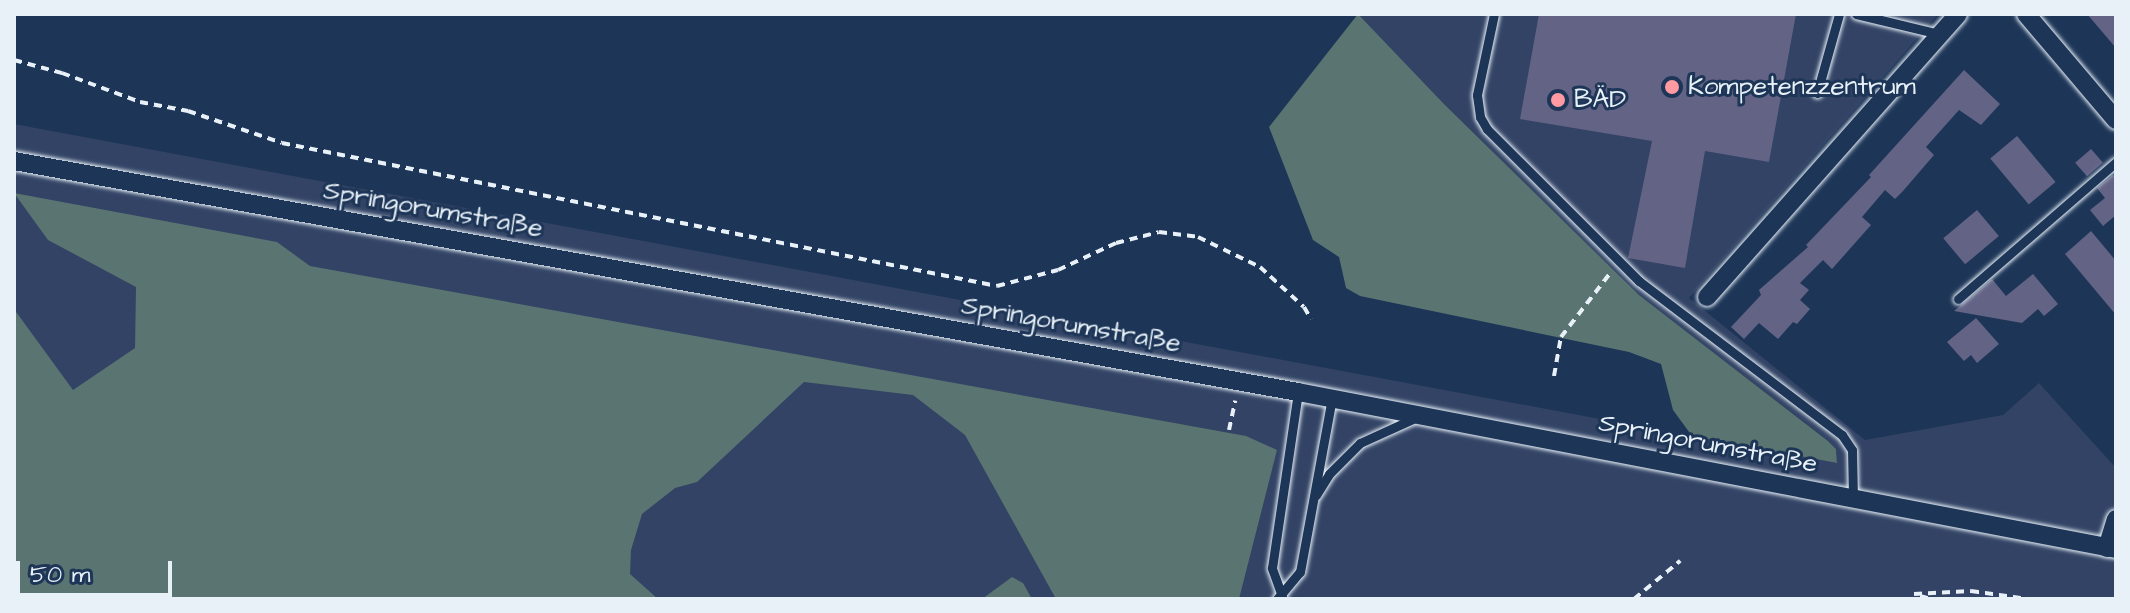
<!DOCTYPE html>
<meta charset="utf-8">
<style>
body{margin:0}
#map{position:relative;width:2130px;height:613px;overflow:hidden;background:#1d3557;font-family:"Architects Daughter",sans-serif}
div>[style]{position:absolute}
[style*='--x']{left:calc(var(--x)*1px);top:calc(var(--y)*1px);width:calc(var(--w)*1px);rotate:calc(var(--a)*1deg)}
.built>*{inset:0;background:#324365}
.green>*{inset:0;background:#5a7471}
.building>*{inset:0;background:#636386;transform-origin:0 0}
.path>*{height:4px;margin-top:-2px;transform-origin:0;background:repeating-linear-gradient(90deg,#e8f1f8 0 8px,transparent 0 14px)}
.roads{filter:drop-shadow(0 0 2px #e8f1f8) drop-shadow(0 0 2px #e8f1f8)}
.lane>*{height:9px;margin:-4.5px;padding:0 4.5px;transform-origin:4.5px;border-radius:4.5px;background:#1d3557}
.street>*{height:18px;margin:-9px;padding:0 9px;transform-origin:9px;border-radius:9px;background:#1d3557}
.dots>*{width:22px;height:22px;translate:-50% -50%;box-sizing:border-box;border:4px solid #1d3557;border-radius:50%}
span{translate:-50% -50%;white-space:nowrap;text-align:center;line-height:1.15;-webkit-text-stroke:6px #1d3557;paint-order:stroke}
.poi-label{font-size:26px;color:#e8f1f8}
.left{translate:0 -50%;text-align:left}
.street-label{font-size:26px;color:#e8f1f8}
.frame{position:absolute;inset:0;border:16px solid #e8f1f8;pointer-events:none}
.scale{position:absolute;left:16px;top:561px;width:156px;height:36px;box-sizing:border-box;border:4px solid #e8f1f8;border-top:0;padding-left:10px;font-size:24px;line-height:28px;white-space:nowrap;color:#e8f1f8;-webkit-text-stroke:6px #1d3557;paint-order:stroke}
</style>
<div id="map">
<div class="built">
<div style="clip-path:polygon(1358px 14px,1938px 14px,1689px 298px,1865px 440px,2003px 415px,2039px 383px,2116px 468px,2116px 599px,14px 599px,14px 124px,1837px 463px,1836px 449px,1828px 441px,1639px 295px,1444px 104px)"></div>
</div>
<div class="green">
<div style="clip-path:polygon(1358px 14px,1444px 104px,1639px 295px,1828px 441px,1836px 449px,1837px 463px,1692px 436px,1673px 410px,1661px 364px,1629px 352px,1360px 296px,1346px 288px,1339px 257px,1313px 240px,1269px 127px)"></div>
<div style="clip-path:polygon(14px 193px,277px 242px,310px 266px,1246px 436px,1277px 450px,1239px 599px,1056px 599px,965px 435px,913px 395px,804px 382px,697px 482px,675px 488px,642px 514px,631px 550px,630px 574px,658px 599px,14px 599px,14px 309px,73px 390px,135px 348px,136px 287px,48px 240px)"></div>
<div style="clip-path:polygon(1012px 577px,1023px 583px,1032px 599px,982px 599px)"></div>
</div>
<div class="building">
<div style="clip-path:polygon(1539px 14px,1796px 14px,1769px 162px,1705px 151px,1685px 268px,1628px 258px,1652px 141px,1520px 119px)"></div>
<div style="clip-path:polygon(2087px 14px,2116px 14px,2116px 48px)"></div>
<div style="clip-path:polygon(1964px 70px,2000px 104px,1981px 125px,1959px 110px,1926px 147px,1934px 155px,1903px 191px,1895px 199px,1885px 190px,1862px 217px,1871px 225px,1832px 269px,1823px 260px,1800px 283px,1809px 290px,1800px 300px,1810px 309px,1797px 324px,1793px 322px,1778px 339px,1759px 323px,1744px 339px,1731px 327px,1761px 295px,1759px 290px,1808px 247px,1806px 245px,1871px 177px,1869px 175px)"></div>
<div style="left:2017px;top:136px;width:60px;height:35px;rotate:50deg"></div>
<div style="left:2091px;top:149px;width:18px;height:21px;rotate:49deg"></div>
<div style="clip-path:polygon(2113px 175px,2116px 179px,2116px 215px,2103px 226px,2090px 210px,2105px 198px,2097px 188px)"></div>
<div style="left:1977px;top:210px;width:34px;height:44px;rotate:50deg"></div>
<div style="clip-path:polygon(2091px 231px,2116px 261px,2116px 315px,2065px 254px)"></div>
<div style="clip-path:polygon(2033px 274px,2058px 304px,2044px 316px,2038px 309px,2022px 323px,1954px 311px,1992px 279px,2006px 296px)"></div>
<div style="clip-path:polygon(1976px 318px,1999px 344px,1977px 363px,1971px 355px,1964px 361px,1947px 342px)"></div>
</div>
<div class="path">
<div style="--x:14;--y:60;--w:50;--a:15.2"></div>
<div style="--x:62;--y:73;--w:83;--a:20.4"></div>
<div style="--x:140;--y:102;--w:49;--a:10.6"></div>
<div style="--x:188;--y:111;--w:99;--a:18.8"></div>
<div style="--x:282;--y:143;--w:729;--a:11.31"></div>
<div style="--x:997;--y:286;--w:63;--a:-14.7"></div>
<div style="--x:1058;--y:270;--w:64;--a:-25"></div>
<div style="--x:1116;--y:243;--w:44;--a:-14.3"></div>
<div style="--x:1159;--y:232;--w:39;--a:7"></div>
<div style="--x:1198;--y:237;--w:69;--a:25.8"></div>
<div style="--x:1260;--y:267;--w:59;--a:42.3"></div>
<div style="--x:1304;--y:307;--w:14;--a:60"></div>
<div style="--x:1554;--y:376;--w:40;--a:-80"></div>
<div style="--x:1561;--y:337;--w:82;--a:-52.4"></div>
<div style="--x:1229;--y:430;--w:30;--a:-78"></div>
<div style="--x:1914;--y:594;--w:57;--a:-3"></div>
<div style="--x:1971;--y:591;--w:59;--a:7.9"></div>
<div style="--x:1920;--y:596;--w:11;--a:15"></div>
<div style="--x:1634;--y:599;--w:60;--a:-39.6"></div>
</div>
<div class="roads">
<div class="lane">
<div style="--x:1494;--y:14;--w:83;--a:101.9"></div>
<div style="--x:1477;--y:95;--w:22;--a:82"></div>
<div style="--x:1480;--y:117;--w:14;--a:60"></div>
<div style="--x:1487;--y:129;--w:215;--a:45"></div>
<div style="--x:1639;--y:281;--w:255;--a:37.2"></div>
<div style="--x:1842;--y:435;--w:18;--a:56"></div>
<div style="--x:1852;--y:450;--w:48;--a:88.8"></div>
<div style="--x:1856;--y:14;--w:85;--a:13.5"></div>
<div style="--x:1817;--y:93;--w:82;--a:-74.4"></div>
<div style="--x:1958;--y:299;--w:209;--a:-40.9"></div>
<div style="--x:1316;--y:495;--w:25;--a:-58"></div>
<div style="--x:1329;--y:474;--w:44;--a:-45"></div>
<div style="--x:1360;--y:443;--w:60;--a:-24.4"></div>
<div style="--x:1282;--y:596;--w:30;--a:-110"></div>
<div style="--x:1272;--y:568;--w:178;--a:-81.6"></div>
<div style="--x:1277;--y:599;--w:35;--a:-50"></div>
<div style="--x:1300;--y:572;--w:177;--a:-79.6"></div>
</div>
<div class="street">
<div style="--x:2026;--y:14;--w:139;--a:49.7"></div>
<div style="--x:14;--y:161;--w:1305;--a:10.2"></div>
<div style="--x:1298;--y:392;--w:833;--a:10.86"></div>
<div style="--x:1707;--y:297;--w:378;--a:-48.4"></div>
<div style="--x:2107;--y:548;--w:30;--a:-73"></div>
</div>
</div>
<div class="dots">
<div style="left:1672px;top:87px;background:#ff9aa2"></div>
<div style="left:1558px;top:100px;background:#ff9aa2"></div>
</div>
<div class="poi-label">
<span class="left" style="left:1688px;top:87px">Kompetenzzentrum</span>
<span class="left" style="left:1574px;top:100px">BÄD</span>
</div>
<div class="street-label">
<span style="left:433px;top:210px;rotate:10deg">Springorumstraße</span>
<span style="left:1071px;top:325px;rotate:10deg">Springorumstraße</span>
<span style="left:1708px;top:444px;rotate:11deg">Springorumstraße</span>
</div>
<div class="frame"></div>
<div class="scale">50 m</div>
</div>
